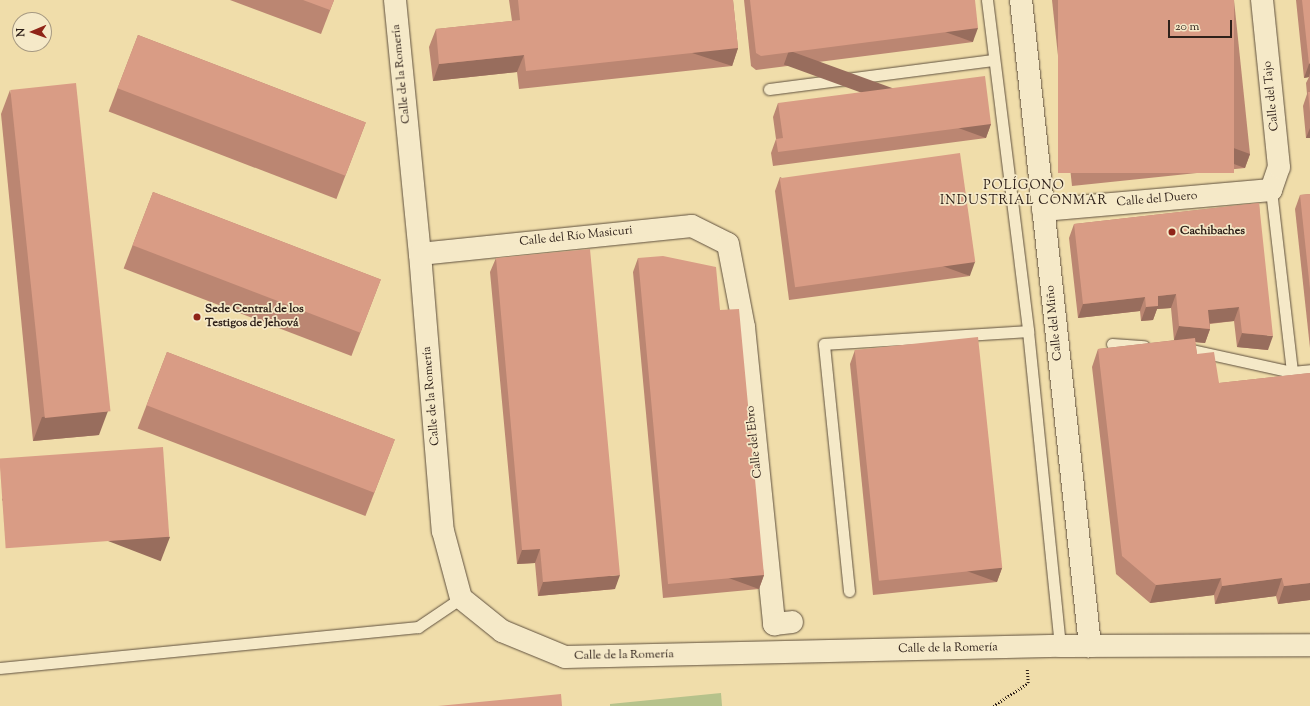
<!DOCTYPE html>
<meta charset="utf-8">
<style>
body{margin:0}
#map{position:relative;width:1310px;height:706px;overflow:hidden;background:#f0ddaa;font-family:"Sorts Mill Goudy",serif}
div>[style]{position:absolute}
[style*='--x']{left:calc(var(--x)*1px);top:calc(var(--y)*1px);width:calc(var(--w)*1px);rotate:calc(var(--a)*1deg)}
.green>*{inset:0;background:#b6c28b}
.path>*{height:2.5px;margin-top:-1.25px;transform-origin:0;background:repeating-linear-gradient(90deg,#2f211a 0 1px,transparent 0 3px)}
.roads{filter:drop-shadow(0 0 1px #5f503e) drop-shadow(0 0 1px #5f503e)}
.lane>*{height:11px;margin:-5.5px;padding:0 5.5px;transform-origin:5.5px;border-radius:5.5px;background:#f5e9c8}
.street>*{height:22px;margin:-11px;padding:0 11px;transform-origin:11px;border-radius:11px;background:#f5e9c8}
.wall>*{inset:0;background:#bb8672;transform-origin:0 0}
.shaded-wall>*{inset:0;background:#986d5d;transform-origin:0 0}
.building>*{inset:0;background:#d99c85;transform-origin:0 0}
.dots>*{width:11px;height:11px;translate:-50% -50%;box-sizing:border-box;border:2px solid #f5e9c8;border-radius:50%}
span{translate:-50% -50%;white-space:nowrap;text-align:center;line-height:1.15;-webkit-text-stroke:3.5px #f5e9c8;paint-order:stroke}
.street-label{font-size:12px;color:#2f211a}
.poi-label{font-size:12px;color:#2f211a;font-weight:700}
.left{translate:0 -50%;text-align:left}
.neighbourhood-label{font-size:13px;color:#2f211a;letter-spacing:1px}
.north{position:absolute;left:12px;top:12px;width:40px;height:40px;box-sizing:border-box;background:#f5e9c8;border:1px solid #a69982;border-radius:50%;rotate:268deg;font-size:11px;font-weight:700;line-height:16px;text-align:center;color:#2f211a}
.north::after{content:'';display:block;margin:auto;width:14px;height:18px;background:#8f2418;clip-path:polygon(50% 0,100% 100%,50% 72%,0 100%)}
.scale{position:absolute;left:1168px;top:20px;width:64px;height:18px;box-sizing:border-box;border:2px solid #2f211a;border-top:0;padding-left:5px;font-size:12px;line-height:14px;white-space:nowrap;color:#2f211a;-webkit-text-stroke:3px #f5e9c8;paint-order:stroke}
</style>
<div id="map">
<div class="green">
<div style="clip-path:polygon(721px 693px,722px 706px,610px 706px,610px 704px)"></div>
</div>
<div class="path">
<div style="--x:993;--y:706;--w:42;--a:-33.3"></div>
<div style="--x:1028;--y:683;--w:15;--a:-94"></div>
</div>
<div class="roads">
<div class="lane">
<div style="--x:987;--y:0;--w:334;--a:82.9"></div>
<div style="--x:1028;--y:331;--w:317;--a:84.2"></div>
<div style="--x:769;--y:89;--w:226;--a:-7.4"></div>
<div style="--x:1271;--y:190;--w:183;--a:83.4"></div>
<div style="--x:1112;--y:344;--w:32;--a:4"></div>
<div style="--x:1183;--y:348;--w:112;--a:12.4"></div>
<div style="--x:1292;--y:372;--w:18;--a:-6"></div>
<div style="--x:849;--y:591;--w:248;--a:-95.8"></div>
<div style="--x:824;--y:344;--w:204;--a:-3.6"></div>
<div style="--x:0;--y:668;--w:420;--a:-5.6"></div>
<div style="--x:418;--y:627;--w:52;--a:-34"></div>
</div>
<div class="street">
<div style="--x:395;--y:0;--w:255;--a:84.4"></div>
<div style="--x:420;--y:254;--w:278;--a:85.3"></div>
<div style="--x:443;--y:531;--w:69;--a:75"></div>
<div style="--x:461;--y:598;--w:53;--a:38.8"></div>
<div style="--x:502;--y:631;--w:68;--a:22.4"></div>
<div style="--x:565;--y:657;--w:495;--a:-1.3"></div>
<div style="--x:1060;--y:646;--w:250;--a:-0.2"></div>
<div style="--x:1021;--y:0;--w:650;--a:83.9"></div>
<div style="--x:1043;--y:210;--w:229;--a:-5"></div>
<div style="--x:1271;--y:190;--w:24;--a:-71"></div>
<div style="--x:1279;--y:167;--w:168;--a:-95.8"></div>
<div style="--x:420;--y:254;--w:273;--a:-5.9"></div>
<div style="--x:692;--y:226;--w:40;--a:26.6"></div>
<div style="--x:728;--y:244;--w:85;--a:79.1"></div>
<div style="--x:744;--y:327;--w:299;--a:84.2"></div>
<div style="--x:774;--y:624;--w:18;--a:-6"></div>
</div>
</div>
<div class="wall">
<div style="clip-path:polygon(230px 0,334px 0,321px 34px)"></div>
<div style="clip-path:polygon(509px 0,733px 0,738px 48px,732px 66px,519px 89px,517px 72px,433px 81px,429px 47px,436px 29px,512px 21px)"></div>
<div style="clip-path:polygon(744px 0,975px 0,973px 42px,756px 70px,751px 66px)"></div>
<div style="clip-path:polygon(1052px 0,1234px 0,1250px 154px,1245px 168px,1072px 186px)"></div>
<div style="clip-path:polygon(1296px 0,1310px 0,1310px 138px,1306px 138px,1303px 106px,1307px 94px,1306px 83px,1309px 77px,1304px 78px)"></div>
<div style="left:138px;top:35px;width:244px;height:82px;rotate:21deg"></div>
<div style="clip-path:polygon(10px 90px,99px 435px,33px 441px,1px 114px)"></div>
<div style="clip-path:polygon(778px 103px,991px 124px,986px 138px,773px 166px,771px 153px,776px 139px,773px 117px)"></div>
<div style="clip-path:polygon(780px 177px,970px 276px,789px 300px,775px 191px)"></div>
<div style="left:153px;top:192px;width:244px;height:82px;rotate:21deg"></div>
<div style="clip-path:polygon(1310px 194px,1310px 348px,1295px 209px,1300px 195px)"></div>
<div style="clip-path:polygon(1259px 203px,1268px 350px,1237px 347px,1234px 321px,1210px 324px,1210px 329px,1205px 343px,1195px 342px,1197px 354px,1219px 383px,1310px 373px,1310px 600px,1278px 604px,1276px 596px,1215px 604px,1214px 595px,1150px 603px,1116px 574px,1092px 367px,1098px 349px,1176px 340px,1174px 340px,1171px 308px,1157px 309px,1153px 320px,1141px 321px,1140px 311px,1078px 318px,1069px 238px,1074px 224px)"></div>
<div style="clip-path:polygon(496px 258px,615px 589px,538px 596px,535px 563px,517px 564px,490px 272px)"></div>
<div style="clip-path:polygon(638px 258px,720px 310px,764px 575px,759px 589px,663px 598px,633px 272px)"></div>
<div style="clip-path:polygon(855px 350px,1002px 568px,997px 582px,873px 595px,850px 364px)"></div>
<div style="left:167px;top:352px;width:244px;height:82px;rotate:21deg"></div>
</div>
<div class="shaded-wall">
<div style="left:978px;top:28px;width:15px;height:219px;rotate:110deg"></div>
<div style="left:738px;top:48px;width:19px;height:213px;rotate:108deg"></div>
<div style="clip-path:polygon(524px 55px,517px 72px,433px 81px,439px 64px)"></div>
<div style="clip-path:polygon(1310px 63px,1310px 73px,1309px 77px,1304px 78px,1309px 64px)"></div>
<div style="left:991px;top:124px;width:15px;height:215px;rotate:110deg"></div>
<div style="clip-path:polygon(1310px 128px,1310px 138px,1306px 138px)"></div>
<div style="left:1250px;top:154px;width:15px;height:174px;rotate:110deg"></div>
<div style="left:975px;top:262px;width:15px;height:183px;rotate:110deg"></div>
<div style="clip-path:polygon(1176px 294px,1171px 308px,1157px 309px,1153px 320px,1141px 321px,1146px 307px,1158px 296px)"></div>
<div style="clip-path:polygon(1145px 297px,1140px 311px,1078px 318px,1083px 304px)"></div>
<div style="clip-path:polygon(1239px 307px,1234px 321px,1203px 324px,1208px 310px)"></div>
<div style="clip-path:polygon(1179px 326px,1210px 329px,1205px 343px,1174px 340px)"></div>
<div style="clip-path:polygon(1242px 333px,1273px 336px,1268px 350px,1237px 347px)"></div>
<div style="clip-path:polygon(108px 411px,99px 435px,33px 441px,42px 417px)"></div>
<div style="left:170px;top:537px;width:26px;height:170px;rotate:111deg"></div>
<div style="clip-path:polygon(540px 549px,535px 563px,517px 564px,522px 550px)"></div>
<div style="left:1002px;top:568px;width:15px;height:125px;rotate:110deg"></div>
<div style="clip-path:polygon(620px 575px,615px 589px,538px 596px,543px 582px)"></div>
<div style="left:764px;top:575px;width:15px;height:96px;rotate:110deg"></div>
<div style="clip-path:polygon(1221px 578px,1214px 595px,1150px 603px,1156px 585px)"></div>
<div style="clip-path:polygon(1282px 578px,1276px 596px,1215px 604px,1222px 586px)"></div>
<div style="clip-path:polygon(1310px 583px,1310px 600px,1278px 604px,1284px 586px)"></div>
</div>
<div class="building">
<div style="clip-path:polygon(303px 0,334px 0,330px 10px)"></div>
<div style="clip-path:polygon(518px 0,733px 0,738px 48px,526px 71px,524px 55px,439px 64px,436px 29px,520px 20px)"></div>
<div style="clip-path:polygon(750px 0,975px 0,978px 28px,761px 56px,756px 53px)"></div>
<div style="left:1058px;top:0;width:176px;height:173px"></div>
<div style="clip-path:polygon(1302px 0,1310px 0,1310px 63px,1309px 64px)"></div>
<div style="left:138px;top:35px;width:244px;height:57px;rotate:21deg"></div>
<div style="clip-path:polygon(985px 76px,991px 124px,778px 152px,776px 139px,783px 138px,778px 103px)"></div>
<div style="left:76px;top:83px;width:330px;height:66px;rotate:84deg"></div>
<div style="clip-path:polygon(1308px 92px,1310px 92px,1310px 112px)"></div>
<div style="left:960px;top:153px;width:110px;height:182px;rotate:82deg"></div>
<div style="left:153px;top:192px;width:244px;height:57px;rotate:21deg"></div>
<div style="clip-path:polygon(1310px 194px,1310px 289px,1300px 195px)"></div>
<div style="clip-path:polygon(1259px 203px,1273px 336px,1242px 333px,1239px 307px,1208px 310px,1210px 329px,1179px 326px,1176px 294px,1158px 296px,1158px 306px,1146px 307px,1145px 297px,1083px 304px,1074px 224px)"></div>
<div style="clip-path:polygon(590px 249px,620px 575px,543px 582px,540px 549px,522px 550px,496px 258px)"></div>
<div style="clip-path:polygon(663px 256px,716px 267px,720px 310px,739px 309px,764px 575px,668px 584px,638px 258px)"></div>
<div style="left:978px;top:337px;width:232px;height:124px;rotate:84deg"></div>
<div style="clip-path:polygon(1195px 338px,1197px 354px,1214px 352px,1219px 383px,1310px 373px,1310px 583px,1284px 586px,1282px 578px,1222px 586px,1221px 578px,1156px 585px,1122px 556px,1098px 349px)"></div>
<div style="left:167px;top:352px;width:244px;height:57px;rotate:21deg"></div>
<div style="left:163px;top:447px;width:90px;height:164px;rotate:86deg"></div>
<div style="clip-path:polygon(561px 694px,562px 706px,438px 706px)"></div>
</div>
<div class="dots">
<div style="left:1172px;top:232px;background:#8f2418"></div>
<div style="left:197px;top:317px;background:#8f2418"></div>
</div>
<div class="street-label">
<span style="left:402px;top:74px;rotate:-96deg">Calle de la Romería</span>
<span style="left:1272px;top:96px;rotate:-96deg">Calle del Tajo</span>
<span style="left:1157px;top:200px;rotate:-5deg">Calle del Duero</span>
<span style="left:576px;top:237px;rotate:-6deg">Calle del Río Masicuri</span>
<span style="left:1055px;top:323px;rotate:-96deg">Calle del Miño</span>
<span style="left:432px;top:396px;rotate:-95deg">Calle de la Romería</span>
<span style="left:755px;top:442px;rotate:-96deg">Calle del Ebro</span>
<span style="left:948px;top:649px;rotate:-1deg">Calle de la Romería</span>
<span style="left:624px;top:656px;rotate:-1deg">Calle de la Romería</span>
</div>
<div class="poi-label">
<span class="left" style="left:1180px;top:232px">Cachibaches</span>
<span class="left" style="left:205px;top:317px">Sede Central de los<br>Testigos de Jehová</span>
</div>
<div class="neighbourhood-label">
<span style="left:1024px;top:194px">POLÍGONO<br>INDUSTRIAL CONMAR</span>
</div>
<div class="north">N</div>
<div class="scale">20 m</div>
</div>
